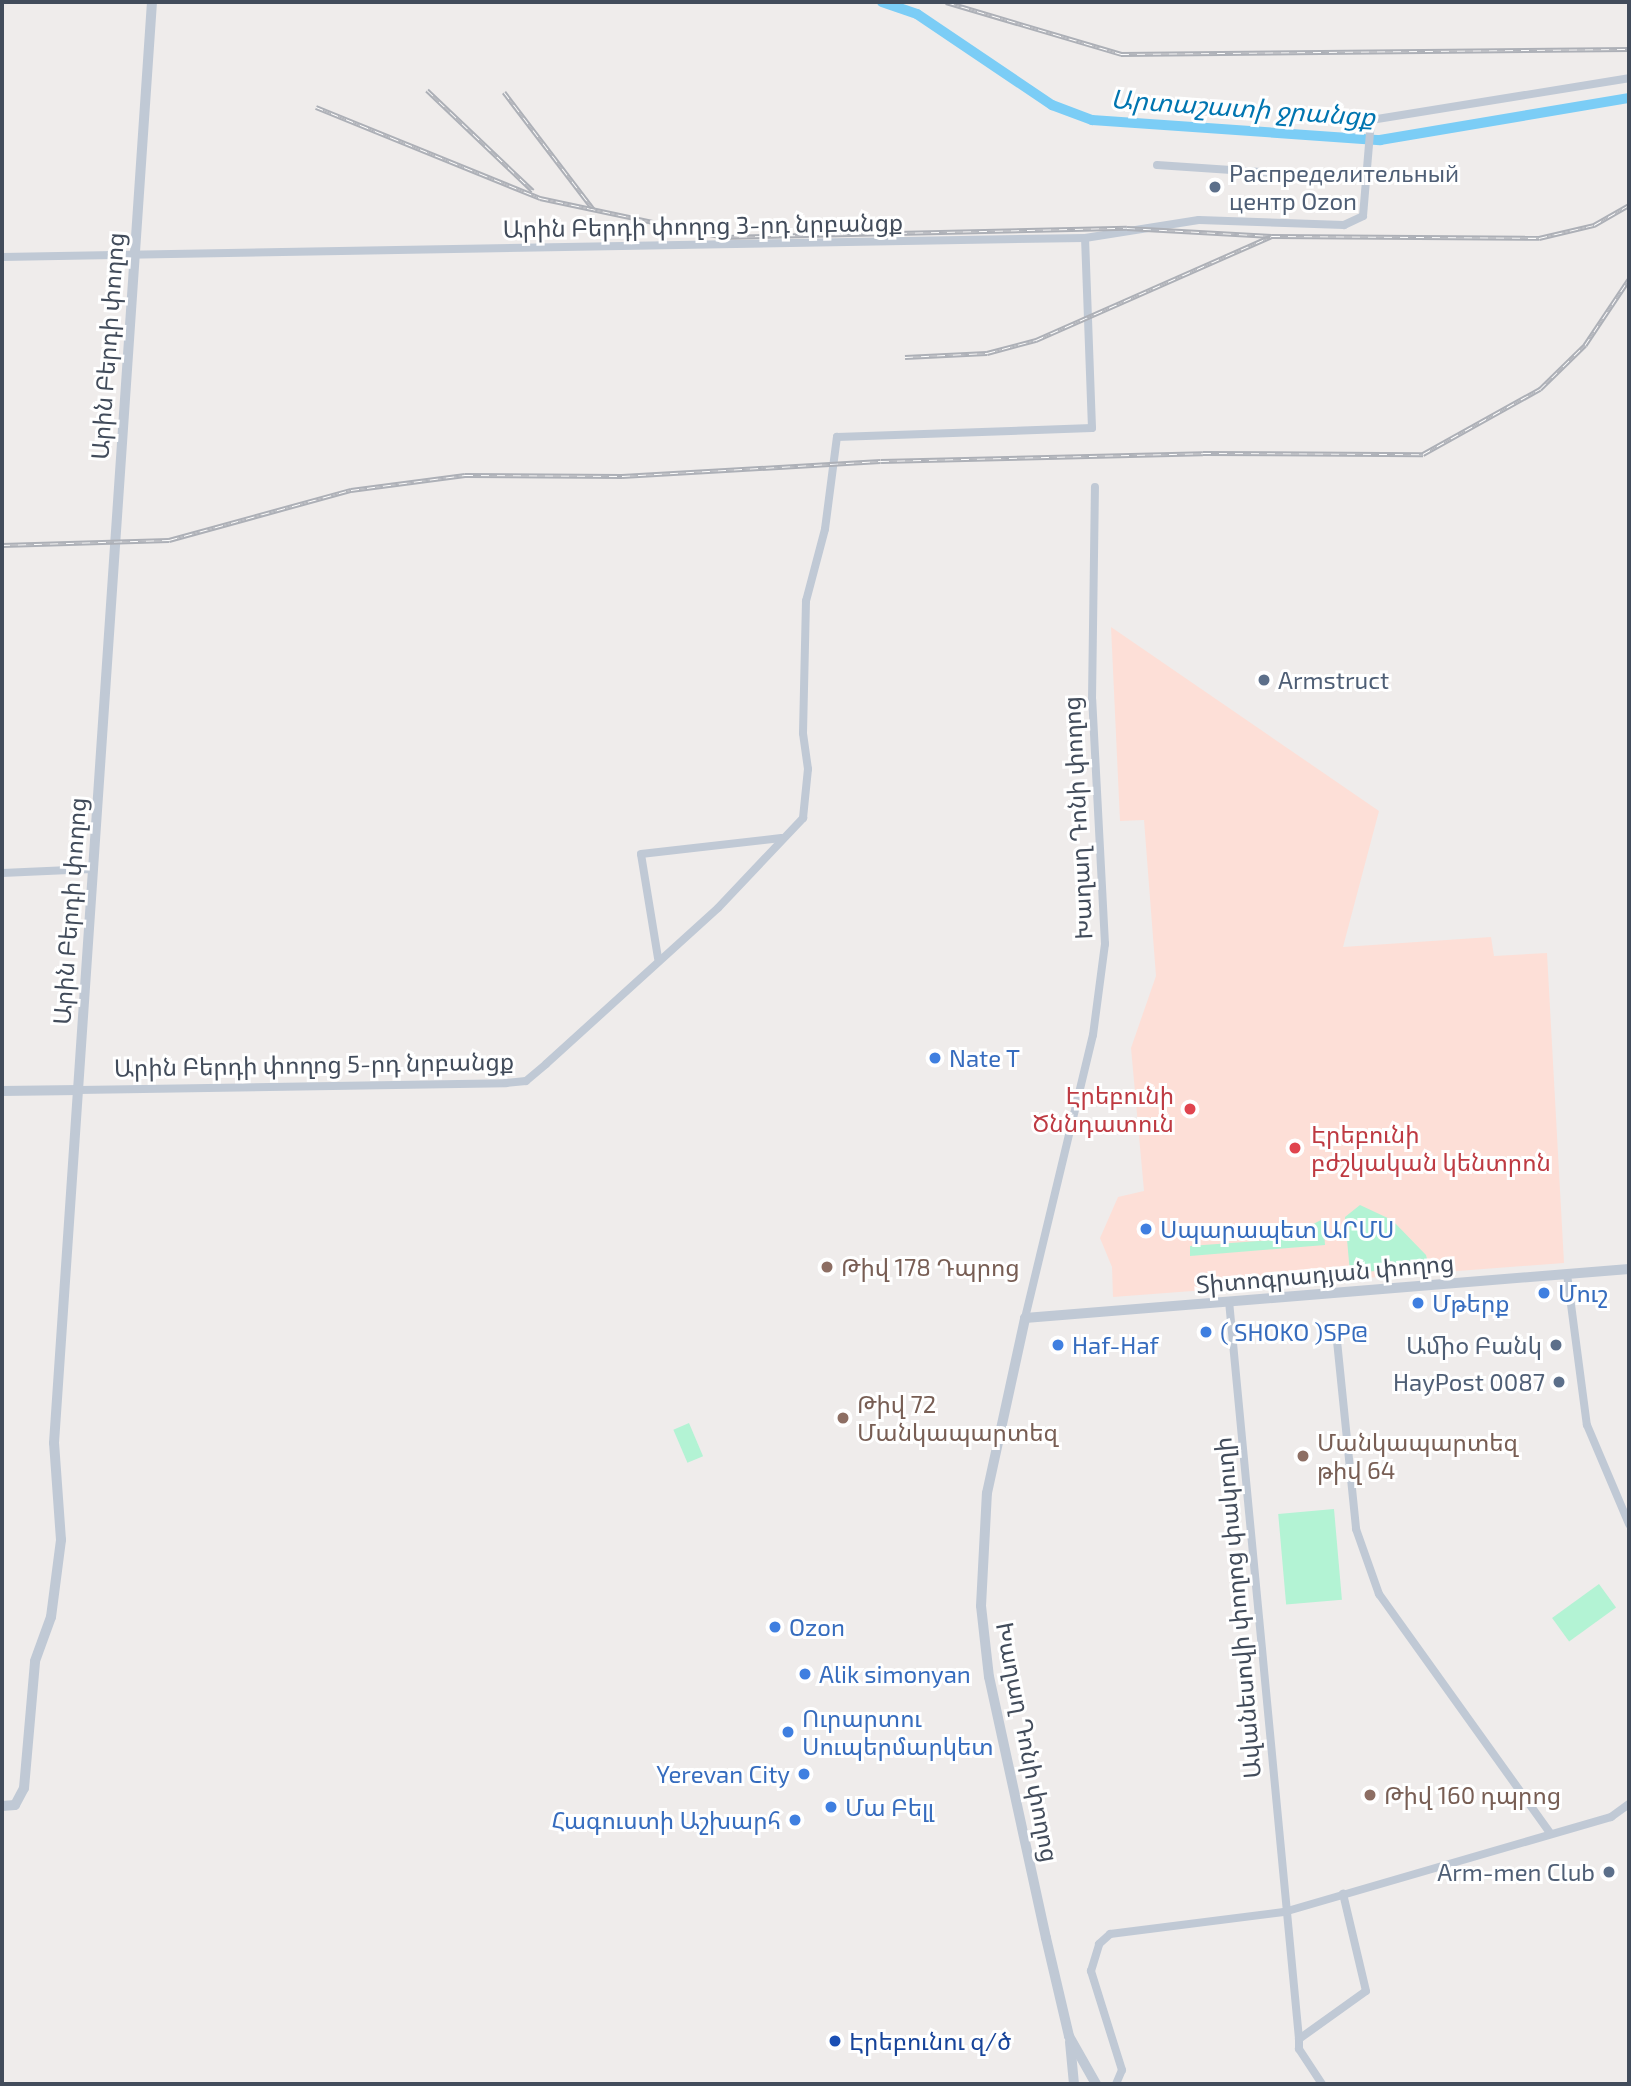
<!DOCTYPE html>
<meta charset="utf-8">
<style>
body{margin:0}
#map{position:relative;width:1631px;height:2086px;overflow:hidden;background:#efeceb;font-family:"Exo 2","Noto Sans Armenian",sans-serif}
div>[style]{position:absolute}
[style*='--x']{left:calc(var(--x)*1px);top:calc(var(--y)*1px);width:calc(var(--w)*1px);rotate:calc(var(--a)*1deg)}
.medical>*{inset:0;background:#fddfd7}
.green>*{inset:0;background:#b3f3d4;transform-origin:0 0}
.canal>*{height:10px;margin:-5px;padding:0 5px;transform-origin:5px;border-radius:5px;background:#7bcdf6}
.minor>*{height:8px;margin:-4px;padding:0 4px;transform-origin:4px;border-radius:4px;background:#c0c9d5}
.tertiary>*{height:10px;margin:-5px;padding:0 5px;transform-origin:5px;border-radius:5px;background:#c0c9d5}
.rail>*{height:5px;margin-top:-2.5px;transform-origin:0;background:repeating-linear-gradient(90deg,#fff 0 8px,#adb0b7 0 16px);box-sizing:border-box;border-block:2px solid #adb0b7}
.dots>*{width:19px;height:19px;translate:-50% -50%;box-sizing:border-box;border:4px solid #fff;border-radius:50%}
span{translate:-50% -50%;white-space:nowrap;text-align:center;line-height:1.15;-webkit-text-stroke:6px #fff;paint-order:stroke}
.service-label{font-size:24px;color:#4e5e75}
.left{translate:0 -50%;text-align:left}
.right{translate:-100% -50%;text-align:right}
.street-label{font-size:24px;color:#424c5b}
.shop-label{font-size:24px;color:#366cbe}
.health-label{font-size:24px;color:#be3a42}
.education-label{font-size:24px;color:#785e54}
.transit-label{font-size:24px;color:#164399}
.water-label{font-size:26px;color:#0075b0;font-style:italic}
.frame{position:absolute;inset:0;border:4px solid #424c5b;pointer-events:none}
</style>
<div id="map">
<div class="medical">
<div style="clip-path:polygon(1111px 627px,1379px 811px,1343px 947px,1491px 937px,1494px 956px,1547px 953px,1564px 1263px,1113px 1297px,1112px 1267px,1100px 1238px,1118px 1197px,1144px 1191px,1131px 1048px,1156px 976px,1144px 820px,1120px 821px)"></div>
</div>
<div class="green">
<div style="clip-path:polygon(1360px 1205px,1392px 1220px,1426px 1255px,1429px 1267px,1350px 1273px,1345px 1217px)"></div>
<div style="clip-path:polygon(1323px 1219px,1325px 1245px,1190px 1256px,1190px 1246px,1284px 1239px)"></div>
<div style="left:689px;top:1423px;width:36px;height:17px;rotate:67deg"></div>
<div style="left:1334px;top:1509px;width:91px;height:56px;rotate:85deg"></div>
<div style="left:1599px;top:1584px;width:29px;height:58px;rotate:54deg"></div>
</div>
<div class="canal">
<div style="--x:882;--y:2;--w:37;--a:19"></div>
<div style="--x:917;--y:14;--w:163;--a:34"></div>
<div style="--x:1052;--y:105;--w:43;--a:20.6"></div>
<div style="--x:1092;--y:120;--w:289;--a:4"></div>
<div style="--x:1380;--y:140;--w:253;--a:-9.6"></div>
</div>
<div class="minor">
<div style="--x:1157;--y:165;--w:211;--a:3.8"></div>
<div style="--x:2;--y:257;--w:1083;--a:-1.01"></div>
<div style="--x:1085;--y:238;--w:115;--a:-9"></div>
<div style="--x:1199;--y:220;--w:145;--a:2"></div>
<div style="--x:1344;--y:225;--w:21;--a:-25"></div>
<div style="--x:1363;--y:216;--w:96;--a:-85.2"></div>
<div style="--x:1371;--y:120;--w:261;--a:-9.2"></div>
<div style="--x:2;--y:873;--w:90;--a:-2.5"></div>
<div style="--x:658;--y:958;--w:105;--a:-99.3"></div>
<div style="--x:641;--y:854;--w:141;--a:-6.5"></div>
<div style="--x:79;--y:1090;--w:427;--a:-0.9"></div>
<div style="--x:506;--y:1083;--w:20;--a:-6"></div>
<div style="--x:526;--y:1081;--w:26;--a:-40"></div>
<div style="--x:546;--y:1064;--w:232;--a:-42.2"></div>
<div style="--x:718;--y:908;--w:124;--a:-46.6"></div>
<div style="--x:803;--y:818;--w:49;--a:-84.2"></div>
<div style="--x:808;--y:769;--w:36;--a:-98"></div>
<div style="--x:803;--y:733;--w:132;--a:-88.7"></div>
<div style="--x:806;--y:601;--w:74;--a:-75.2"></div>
<div style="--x:825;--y:529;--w:93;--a:-82.6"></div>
<div style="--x:837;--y:437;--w:255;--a:-2"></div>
<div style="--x:1092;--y:428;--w:190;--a:-92.1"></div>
<div style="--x:1567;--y:1274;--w:152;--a:82.5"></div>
<div style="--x:1587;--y:1425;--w:108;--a:67"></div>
<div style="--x:1229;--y:1301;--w:741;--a:84.58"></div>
<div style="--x:1025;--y:1318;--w:291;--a:-76.5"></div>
<div style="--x:1093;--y:1035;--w:92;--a:-82.5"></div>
<div style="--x:1105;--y:944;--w:245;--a:-93"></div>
<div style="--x:1092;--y:699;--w:212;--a:-89.2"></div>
<div style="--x:1336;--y:1331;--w:199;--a:84.2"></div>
<div style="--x:1356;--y:1529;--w:69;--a:70.5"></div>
<div style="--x:1379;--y:1594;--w:295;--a:54.4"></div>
<div style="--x:1116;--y:2084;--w:15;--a:-67"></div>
<div style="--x:1122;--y:2070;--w:104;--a:-107.4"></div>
<div style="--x:1091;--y:1971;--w:28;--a:-73"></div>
<div style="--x:1099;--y:1944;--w:15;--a:-42"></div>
<div style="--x:1110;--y:1934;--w:175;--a:-7.2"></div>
<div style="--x:1284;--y:1912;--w:341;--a:-16.2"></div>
<div style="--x:1611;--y:1817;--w:22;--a:-36"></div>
<div style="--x:1322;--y:2084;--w:42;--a:-123.3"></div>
<div style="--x:1299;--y:2049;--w:10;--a:-90"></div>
<div style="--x:1299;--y:2039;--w:82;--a:-35.6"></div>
<div style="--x:1366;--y:1991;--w:100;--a:-103.3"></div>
</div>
<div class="tertiary">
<div style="--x:2;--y:1091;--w:77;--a:-0.7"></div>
<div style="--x:2;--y:1806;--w:13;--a:-4"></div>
<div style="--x:15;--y:1805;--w:19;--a:-62"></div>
<div style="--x:24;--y:1788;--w:127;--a:-85"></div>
<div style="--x:35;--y:1661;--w:47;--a:-70"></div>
<div style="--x:51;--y:1617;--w:78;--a:-82.6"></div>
<div style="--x:61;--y:1540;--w:97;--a:-94.1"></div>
<div style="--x:54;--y:1443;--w:1444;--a:-86.11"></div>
<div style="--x:1070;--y:2042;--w:42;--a:84.6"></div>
<div style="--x:1096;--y:2084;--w:55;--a:-119.4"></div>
<div style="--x:1069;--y:2036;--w:101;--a:-103.2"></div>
<div style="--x:1046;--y:1938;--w:267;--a:-102.3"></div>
<div style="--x:989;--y:1677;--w:71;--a:-96.4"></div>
<div style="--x:981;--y:1606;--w:113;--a:-87"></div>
<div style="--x:987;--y:1493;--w:179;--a:-77.7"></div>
<div style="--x:1025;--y:1318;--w:606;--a:-4.64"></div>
</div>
<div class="rail">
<div style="--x:946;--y:2;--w:183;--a:16.5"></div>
<div style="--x:1121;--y:54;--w:508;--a:-0.56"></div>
<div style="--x:427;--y:90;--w:146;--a:43.6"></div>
<div style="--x:504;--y:92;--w:148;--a:52.7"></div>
<div style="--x:316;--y:107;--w:242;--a:22.1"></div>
<div style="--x:540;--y:198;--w:187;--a:12"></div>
<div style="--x:723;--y:237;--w:404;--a:-1.3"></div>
<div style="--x:1127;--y:228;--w:145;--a:3.2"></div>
<div style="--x:905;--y:357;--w:82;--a:-2.8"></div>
<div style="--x:987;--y:353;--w:51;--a:-14.9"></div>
<div style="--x:1036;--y:340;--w:258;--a:-23.8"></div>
<div style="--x:1272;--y:236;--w:267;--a:0.4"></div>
<div style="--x:1539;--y:238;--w:57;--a:-13.3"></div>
<div style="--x:1594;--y:225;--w:40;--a:-29.7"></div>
<div style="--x:2;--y:545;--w:167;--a:-1.7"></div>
<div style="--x:169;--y:540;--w:189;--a:-15.4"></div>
<div style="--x:351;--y:490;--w:115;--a:-7.5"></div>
<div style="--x:465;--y:475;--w:157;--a:0.4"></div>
<div style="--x:622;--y:476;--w:259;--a:-3.3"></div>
<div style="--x:881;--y:461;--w:322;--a:-1.4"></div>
<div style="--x:1203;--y:453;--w:220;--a:0.3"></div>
<div style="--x:1423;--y:454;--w:134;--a:-29.1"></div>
<div style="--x:1540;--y:389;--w:63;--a:-44.4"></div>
<div style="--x:1585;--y:345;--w:79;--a:-56.3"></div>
</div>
<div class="dots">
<div style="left:1215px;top:187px;background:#5c6f8a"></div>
<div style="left:1264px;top:680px;background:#5c6f8a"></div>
<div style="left:935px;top:1058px;background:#3f7fe0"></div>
<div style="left:1190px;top:1109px;background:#e0444e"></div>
<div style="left:1295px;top:1148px;background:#e0444e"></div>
<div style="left:1146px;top:1229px;background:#3f7fe0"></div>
<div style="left:827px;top:1267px;background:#8d6e63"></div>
<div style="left:1544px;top:1293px;background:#3f7fe0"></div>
<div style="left:1418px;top:1303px;background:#3f7fe0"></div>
<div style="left:1206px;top:1332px;background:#3f7fe0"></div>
<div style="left:1058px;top:1345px;background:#3f7fe0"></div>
<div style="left:1556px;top:1345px;background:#5c6f8a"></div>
<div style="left:1559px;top:1382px;background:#5c6f8a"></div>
<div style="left:843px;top:1418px;background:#8d6e63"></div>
<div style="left:1303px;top:1456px;background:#8d6e63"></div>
<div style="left:775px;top:1627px;background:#3f7fe0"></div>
<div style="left:805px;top:1674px;background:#3f7fe0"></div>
<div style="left:788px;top:1732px;background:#3f7fe0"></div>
<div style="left:804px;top:1774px;background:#3f7fe0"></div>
<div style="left:1370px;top:1795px;background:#8d6e63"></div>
<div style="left:831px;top:1807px;background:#3f7fe0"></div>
<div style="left:795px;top:1820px;background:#3f7fe0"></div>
<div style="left:1609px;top:1872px;background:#5c6f8a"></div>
<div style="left:835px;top:2041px;background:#1a4fb4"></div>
</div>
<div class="service-label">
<span class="left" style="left:1229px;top:187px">Распределительный<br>центр Ozon</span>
<span class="left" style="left:1278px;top:680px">Armstruct</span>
<span class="right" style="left:1542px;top:1345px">Ամիօ Բանկ</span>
<span class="right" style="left:1545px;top:1382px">HayPost 0087</span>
<span class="right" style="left:1595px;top:1872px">Arm-men Club</span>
</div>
<div class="street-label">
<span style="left:703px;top:225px;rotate:-1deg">Արին Բերդի փողոց 3-րդ նրբանցք</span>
<span style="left:107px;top:346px;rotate:-86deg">Արին Բերդի փողոց</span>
<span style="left:1077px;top:818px;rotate:-93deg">Խաղաղ Դոնի փողոց</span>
<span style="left:69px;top:911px;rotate:-86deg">Արին Բերդի փողոց</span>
<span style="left:314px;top:1064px;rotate:-1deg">Արին Բերդի փողոց 5-րդ նրբանցք</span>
<span style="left:1325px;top:1273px;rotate:-5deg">Տիտոգրադյան փողոց</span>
<span style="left:1237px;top:1608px;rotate:-95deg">Ավանեսովի փողոց փակուղի</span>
<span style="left:1028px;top:1742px;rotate:79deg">Խաղաղ Դոնի փողոց</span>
</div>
<div class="shop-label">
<span class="left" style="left:949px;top:1058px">Nate T</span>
<span class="left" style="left:1160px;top:1229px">Սպարապետ ԱՐՄՍ</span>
<span class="left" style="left:1558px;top:1293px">Մուշ</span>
<span class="left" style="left:1432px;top:1303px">Մթերք</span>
<span class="left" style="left:1220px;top:1332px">( SHOKO )SP@</span>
<span class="left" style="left:1072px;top:1345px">Haf-Haf</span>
<span class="left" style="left:789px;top:1627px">Ozon</span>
<span class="left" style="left:819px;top:1674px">Alik simonyan</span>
<span class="left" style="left:802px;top:1732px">Ուրարտու<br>Սուպերմարկետ</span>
<span class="right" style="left:790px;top:1774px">Yerevan City</span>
<span class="left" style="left:845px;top:1807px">Մա Բելլ</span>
<span class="right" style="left:781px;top:1820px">Հագուստի Աշխարհ</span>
</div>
<div class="health-label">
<span class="right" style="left:1174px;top:1109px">Էրեբունի<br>Ծննդատուն</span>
<span class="left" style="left:1311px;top:1148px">Էրեբունի<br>բժշկական կենտրոն</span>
</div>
<div class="education-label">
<span class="left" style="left:841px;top:1267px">Թիվ 178 Դպրոց</span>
<span class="left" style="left:857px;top:1418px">Թիվ 72<br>Մանկապարտեզ</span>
<span class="left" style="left:1317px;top:1456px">Մանկապարտեզ<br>թիվ 64</span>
<span class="left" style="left:1384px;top:1795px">Թիվ 160 դպրոց</span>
</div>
<div class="transit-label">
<span class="left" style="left:849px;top:2041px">Էրեբունու զ/ծ</span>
</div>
<div class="water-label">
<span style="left:1243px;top:107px;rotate:4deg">Արտաշատի ջրանցք</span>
</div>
<div class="frame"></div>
</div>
